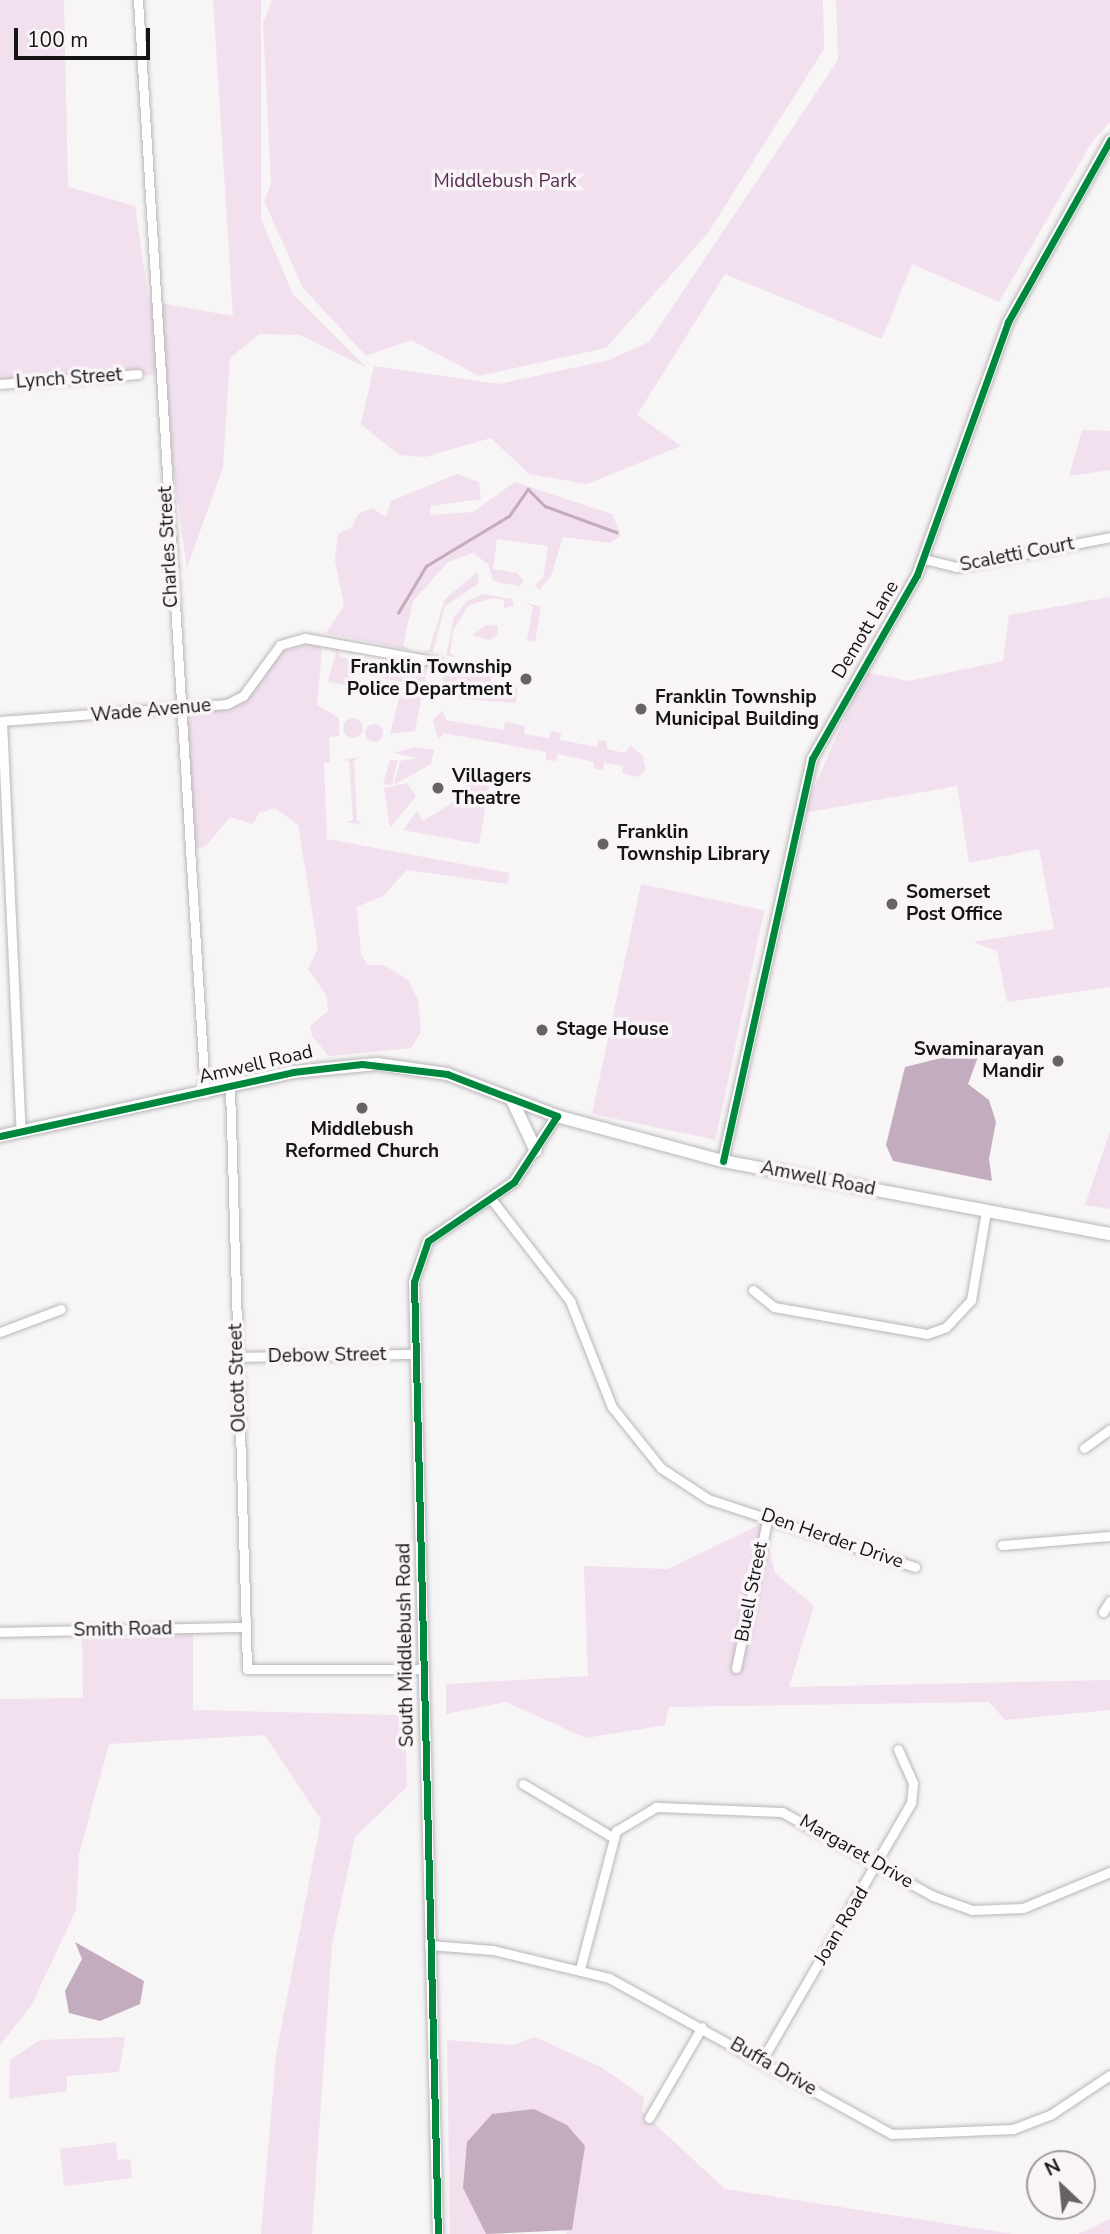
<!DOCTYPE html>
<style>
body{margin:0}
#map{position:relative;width:1110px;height:2234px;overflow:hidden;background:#f8f5f7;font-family:"Nunito Sans",sans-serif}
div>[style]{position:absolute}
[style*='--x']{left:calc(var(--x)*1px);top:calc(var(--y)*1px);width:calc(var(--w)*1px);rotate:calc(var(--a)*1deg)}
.green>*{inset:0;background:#f2e0ee;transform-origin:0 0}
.round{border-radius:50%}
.water>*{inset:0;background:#c3acbe}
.stream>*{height:2.5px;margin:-1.25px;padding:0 1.25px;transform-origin:1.25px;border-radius:1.25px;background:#c3acbe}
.roads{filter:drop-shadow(0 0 2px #b9b7b9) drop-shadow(0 0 2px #b9b7b9)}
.minor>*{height:9px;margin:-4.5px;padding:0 4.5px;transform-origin:4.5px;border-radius:4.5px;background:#fefefe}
.tertiary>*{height:10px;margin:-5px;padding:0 5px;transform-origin:5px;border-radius:5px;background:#fefefe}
.secondary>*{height:12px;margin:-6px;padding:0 6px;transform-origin:6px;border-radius:6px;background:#fefefe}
.cycleway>*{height:7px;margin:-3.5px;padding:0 3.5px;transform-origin:3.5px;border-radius:3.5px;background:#00873e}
.dots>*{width:19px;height:19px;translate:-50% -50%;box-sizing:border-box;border:4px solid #f9f4f8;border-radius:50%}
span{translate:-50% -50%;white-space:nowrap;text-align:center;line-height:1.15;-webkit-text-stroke:7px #f9f4f8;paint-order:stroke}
.park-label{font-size:19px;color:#582d51}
.street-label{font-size:19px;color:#161516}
.poi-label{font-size:19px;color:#161516;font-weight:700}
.right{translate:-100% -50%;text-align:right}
.left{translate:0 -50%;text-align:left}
.north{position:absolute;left:1026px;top:2150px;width:70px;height:70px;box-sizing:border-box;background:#f9f4f8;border:2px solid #9e9b9e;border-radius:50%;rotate:334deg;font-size:19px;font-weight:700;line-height:28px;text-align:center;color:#161516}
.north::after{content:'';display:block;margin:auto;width:24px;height:32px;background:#656365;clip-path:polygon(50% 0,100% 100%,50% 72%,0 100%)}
.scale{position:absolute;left:14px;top:28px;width:136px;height:32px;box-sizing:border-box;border:4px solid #161516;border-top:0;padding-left:9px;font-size:21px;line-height:24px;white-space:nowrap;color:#161516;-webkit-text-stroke:5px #f9f4f8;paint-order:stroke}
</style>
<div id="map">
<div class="green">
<div style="clip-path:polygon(0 0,64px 0,68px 187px,135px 206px,149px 301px,233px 316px,213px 0,261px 0,261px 219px,293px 294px,367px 368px,300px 335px,259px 334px,230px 358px,223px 467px,187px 568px,160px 375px,0 381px)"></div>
<div style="clip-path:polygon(272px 0,823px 0,824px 49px,708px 233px,606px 348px,479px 376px,411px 340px,366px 356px,303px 288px,264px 201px,271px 184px,263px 23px)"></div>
<div style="clip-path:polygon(836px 0,1110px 0,1110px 122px,1092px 142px,999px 302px,912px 264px,882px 339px,725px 274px,637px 415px,681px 446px,587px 484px,529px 474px,491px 438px,425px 457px,399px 455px,361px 424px,374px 366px,499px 384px,609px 360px,649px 342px,838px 60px)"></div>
<div style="clip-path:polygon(1082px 430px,1110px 431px,1110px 470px,1069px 476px)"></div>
<div style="clip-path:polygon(457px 474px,479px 482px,481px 499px,431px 506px,430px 515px,473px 512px,515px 482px,612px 514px,621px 535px,610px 543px,563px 537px,551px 576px,539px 590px,535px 585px,543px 578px,548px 546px,497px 539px,493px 569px,517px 573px,524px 581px,520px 586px,493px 581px,488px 564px,473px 553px,448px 562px,413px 601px,403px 645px,410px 650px,326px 633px,344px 606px,335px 560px,338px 534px,352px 527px,358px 514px,372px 508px,386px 517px,391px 501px)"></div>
<div style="clip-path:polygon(477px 572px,479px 583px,445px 606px,433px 652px,422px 652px,429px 650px,445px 599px)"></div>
<div style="clip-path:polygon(483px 594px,512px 599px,514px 606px,504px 608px,504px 600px,493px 598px,469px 605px,453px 630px,450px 654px,457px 657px,446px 656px,454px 617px,467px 601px)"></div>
<div style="clip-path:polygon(1110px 597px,1110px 987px,1007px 1002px,997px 951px,973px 942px,1054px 929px,1039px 849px,969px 863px,957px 786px,803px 813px,865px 672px,909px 681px,1003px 661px,1009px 615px)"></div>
<div style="clip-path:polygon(525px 602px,541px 607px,535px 642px,527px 640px,533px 607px)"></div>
<div style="clip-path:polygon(487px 625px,498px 626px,497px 635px,490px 640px,472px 635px)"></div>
<div style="clip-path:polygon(314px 643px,322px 649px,317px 705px,339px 718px,339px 736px,329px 737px,330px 762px,324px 763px,327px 839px,510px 873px,507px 884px,407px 870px,383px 896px,357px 907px,361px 955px,368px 965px,384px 965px,408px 980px,418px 1000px,421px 1032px,411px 1048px,329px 1056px,312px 1036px,310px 1026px,328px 1011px,326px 995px,308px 969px,318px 948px,298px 825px,275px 808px,259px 813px,253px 824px,230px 817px,205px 847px,194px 848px,182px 717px,246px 700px,282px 651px)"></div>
<div style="clip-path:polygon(337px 647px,340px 657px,401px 669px,406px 660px,428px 664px,415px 731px,390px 734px,403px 682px,351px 672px,348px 685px,328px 682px)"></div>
<div style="clip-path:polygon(477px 667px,493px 670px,490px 688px,518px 687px,516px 703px,441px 697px,444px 668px,473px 672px)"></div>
<div style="clip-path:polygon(443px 710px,446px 720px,504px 730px,505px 722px,525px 726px,524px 734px,549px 738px,551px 731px,561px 733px,560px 740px,597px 747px,598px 740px,607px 741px,607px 749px,625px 753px,630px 745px,643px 756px,646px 770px,638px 777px,622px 773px,623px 766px,604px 763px,603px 770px,594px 768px,594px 762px,558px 754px,556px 761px,546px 760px,546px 752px,444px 733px,438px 740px,433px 720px)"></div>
<div class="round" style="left:343px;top:718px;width:20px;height:20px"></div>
<div class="round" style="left:365px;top:724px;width:18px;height:18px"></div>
<div style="clip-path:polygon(415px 747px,434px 750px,431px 764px,394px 785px,400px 761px,418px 758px,393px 753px)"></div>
<div style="clip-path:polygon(360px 757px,354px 761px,357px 820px,363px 825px,346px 822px,353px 820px,349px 761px,342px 760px)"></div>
<div style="clip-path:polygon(390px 760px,398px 760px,392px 785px,383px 784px)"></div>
<div style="clip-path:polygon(478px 768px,492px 771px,479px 844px,403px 830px,417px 811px,423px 821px,468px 793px,462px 780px)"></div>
<div style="clip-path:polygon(407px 783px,416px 796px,390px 828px,384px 788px)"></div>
<div style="left:641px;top:884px;width:126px;height:235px;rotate:12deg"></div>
<div style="clip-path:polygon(1110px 1131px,1110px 1209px,1085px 1205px)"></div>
<div style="clip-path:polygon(763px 1523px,775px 1573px,814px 1606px,789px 1687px,1110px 1680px,1110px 1710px,1005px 1720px,989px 1702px,669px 1707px,665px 1725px,586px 1738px,506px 1702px,446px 1714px,446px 1684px,588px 1676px,584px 1566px,668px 1569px)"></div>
<div style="clip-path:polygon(193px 1628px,193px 1710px,397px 1715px,405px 1706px,407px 1787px,355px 1837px,332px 1944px,312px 2234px,261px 2234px,276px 2055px,321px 1820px,265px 1735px,109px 1744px,79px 1854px,76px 1910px,31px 2006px,0 2045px,0 1699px,83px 1698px,82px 1629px)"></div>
<div style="clip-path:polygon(125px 2037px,119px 2072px,67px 2076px,67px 2091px,9px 2099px,10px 2060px,40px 2040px)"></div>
<div style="clip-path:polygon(535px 2037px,601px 2067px,644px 2097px,642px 2112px,725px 2189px,1013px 2234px,566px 2234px,585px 2146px,534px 2109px,492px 2114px,463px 2188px,486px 2234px,450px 2234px,447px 2040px,512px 2045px)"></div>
<div style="clip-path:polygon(116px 2142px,118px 2160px,130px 2159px,132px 2178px,64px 2186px,60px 2149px)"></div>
<div style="clip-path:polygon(1110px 2219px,1110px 2234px,1078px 2234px)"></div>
</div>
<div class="water">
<div style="clip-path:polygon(973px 1050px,979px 1054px,968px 1084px,989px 1100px,996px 1122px,989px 1159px,992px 1181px,893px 1161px,886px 1145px,905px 1067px)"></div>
<div style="clip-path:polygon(75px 1942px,144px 1981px,140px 2004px,100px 2021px,69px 2013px,65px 1991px,82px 1959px)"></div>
<div style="clip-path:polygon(534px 2109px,567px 2125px,585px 2146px,572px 2230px,486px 2234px,463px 2188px,467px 2142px,492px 2114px)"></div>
</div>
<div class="stream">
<div style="--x:528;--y:489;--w:24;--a:45"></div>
<div style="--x:545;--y:506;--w:76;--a:20.1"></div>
<div style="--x:398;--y:613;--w:55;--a:-59.2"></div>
<div style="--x:426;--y:566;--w:97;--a:-31.1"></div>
<div style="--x:509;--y:516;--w:33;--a:-55"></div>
</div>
<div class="roads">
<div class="minor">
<div style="--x:138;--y:0;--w:1095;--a:86.49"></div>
<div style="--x:0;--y:384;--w:138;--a:-4.1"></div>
<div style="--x:924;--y:559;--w:33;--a:14"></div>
<div style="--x:956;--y:567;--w:157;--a:-11"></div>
<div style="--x:0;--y:721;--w:228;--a:-4.3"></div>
<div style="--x:227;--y:704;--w:18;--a:-27"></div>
<div style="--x:243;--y:696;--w:63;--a:-54"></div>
<div style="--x:280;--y:645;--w:26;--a:-16"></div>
<div style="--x:305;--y:638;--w:135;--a:10.2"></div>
<div style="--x:2;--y:721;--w:411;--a:87.4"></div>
<div style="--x:230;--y:1088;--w:581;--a:88.32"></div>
<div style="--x:247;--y:1669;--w:174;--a:0"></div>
<div style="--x:492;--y:1200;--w:128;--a:52.3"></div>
<div style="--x:570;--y:1301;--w:114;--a:68.4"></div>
<div style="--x:612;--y:1407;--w:78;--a:51.2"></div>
<div style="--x:661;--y:1468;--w:56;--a:33.4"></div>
<div style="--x:708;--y:1499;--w:218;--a:18.2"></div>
<div style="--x:753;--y:1290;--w:27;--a:39"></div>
<div style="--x:774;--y:1307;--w:155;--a:10"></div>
<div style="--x:927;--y:1334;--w:20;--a:-20"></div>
<div style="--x:946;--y:1327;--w:37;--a:-47"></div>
<div style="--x:971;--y:1300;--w:90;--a:-80.4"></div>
<div style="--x:0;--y:1332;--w:65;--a:-20.7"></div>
<div style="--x:238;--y:1357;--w:178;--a:-1"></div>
<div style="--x:1084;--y:1448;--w:32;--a:-36"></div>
<div style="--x:1002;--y:1545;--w:108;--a:-4.8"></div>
<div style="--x:1103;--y:1612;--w:13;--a:-58"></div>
<div style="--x:0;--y:1632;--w:246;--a:-1.2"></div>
<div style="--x:736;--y:1668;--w:155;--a:-78.1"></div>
<div style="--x:523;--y:1784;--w:106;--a:30.7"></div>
<div style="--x:429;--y:1945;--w:64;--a:4.5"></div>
<div style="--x:493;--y:1950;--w:119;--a:13.6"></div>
<div style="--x:609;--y:1978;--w:323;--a:28.9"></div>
<div style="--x:892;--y:2134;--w:121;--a:-2.4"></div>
<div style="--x:1013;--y:2129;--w:40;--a:-21"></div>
<div style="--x:1050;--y:2115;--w:72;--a:-33.7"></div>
<div style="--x:580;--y:1969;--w:143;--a:-75.4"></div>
<div style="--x:616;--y:1831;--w:47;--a:-31"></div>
<div style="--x:656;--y:1807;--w:126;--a:2.3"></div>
<div style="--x:782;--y:1812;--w:173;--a:29.1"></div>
<div style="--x:933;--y:1896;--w:41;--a:19.7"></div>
<div style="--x:972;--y:1910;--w:51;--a:-2.2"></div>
<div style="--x:1023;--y:1908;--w:94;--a:-22.5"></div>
<div style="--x:762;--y:2060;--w:297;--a:-59.9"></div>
<div style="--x:911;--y:1803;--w:20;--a:-84"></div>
<div style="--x:913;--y:1783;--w:37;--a:-114"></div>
<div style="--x:649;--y:2118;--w:105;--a:-59.8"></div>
</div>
<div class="tertiary">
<div style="--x:723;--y:1161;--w:412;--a:-77.5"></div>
<div style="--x:812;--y:759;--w:212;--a:-60.3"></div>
<div style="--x:917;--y:575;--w:269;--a:-70.2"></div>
<div style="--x:1008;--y:322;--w:209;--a:-60.7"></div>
<div style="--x:438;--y:2234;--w:952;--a:-91.44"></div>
<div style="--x:414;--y:1282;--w:43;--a:-71.1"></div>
<div style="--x:428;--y:1241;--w:104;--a:-34.5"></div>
<div style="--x:514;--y:1182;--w:79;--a:-56.9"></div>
</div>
<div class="secondary">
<div style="--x:512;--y:1100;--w:56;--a:64.8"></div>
<div style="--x:0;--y:1136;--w:300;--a:-12.3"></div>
<div style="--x:293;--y:1072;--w:84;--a:-5.4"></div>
<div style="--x:377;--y:1064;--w:71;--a:8.1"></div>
<div style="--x:447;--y:1074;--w:118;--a:20.9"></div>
<div style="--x:557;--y:1116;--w:172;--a:15.2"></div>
<div style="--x:723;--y:1161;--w:394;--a:10.7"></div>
</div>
</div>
<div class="cycleway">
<div style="--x:0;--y:1136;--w:300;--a:-12.3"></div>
<div style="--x:293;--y:1072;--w:69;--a:-6.6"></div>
<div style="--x:362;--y:1064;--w:86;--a:6.7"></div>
<div style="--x:447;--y:1074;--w:118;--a:20.9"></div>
<div style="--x:557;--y:1116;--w:79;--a:123.1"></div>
<div style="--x:514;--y:1182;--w:104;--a:145.5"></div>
<div style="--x:428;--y:1241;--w:43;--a:108.9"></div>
<div style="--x:414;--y:1282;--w:952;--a:88.56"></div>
<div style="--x:723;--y:1161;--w:412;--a:-77.5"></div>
<div style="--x:812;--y:759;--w:212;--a:-60.3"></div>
<div style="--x:917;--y:575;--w:269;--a:-70.2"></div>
<div style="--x:1008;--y:322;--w:209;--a:-60.7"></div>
</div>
<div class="dots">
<div style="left:526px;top:679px;background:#656365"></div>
<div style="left:641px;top:709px;background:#656365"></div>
<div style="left:438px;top:788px;background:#656365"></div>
<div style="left:603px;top:844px;background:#656365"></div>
<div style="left:892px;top:904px;background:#656365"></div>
<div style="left:542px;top:1030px;background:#656365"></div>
<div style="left:1058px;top:1061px;background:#656365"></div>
<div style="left:362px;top:1108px;background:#656365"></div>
</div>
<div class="park-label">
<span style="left:505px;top:182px">Middlebush Park</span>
</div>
<div class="street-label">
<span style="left:69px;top:379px;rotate:-4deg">Lynch Street</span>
<span style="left:169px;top:547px;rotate:-93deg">Charles Street</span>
<span style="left:1017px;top:555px;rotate:-11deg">Scaletti Court</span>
<span style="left:866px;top:630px;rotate:-59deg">Demott Lane</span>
<span style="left:151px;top:711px;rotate:-5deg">Wade Avenue</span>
<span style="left:256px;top:1065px;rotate:-13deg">Amwell Road</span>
<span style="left:818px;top:1179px;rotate:11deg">Amwell Road</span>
<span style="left:327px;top:1356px;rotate:-1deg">Debow Street</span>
<span style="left:238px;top:1378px;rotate:-92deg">Olcott Street</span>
<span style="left:832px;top:1539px;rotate:19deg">Den Herder Drive</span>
<span style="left:752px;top:1592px;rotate:-79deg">Buell Street</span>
<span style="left:123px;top:1630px;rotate:-1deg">Smith Road</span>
<span style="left:406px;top:1645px;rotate:-91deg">South Middlebush Road</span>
<span style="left:856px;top:1852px;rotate:30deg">Margaret Drive</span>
<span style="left:842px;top:1926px;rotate:-59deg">Joan Road</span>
<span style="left:773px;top:2067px;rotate:30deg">Buffa Drive</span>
</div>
<div class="poi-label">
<span class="right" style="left:512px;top:679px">Franklin Township<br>Police Department</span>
<span class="left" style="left:655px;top:709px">Franklin Township<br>Municipal Building</span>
<span class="left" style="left:452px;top:788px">Villagers<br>Theatre</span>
<span class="left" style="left:617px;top:844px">Franklin<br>Township Library</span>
<span class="left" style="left:906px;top:904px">Somerset<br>Post Office</span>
<span class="left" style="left:556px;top:1030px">Stage House</span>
<span class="right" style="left:1044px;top:1061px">Swaminarayan<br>Mandir</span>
<span style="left:362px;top:1141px">Middlebush<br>Reformed Church</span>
</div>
<div class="north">N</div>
<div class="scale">100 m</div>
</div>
